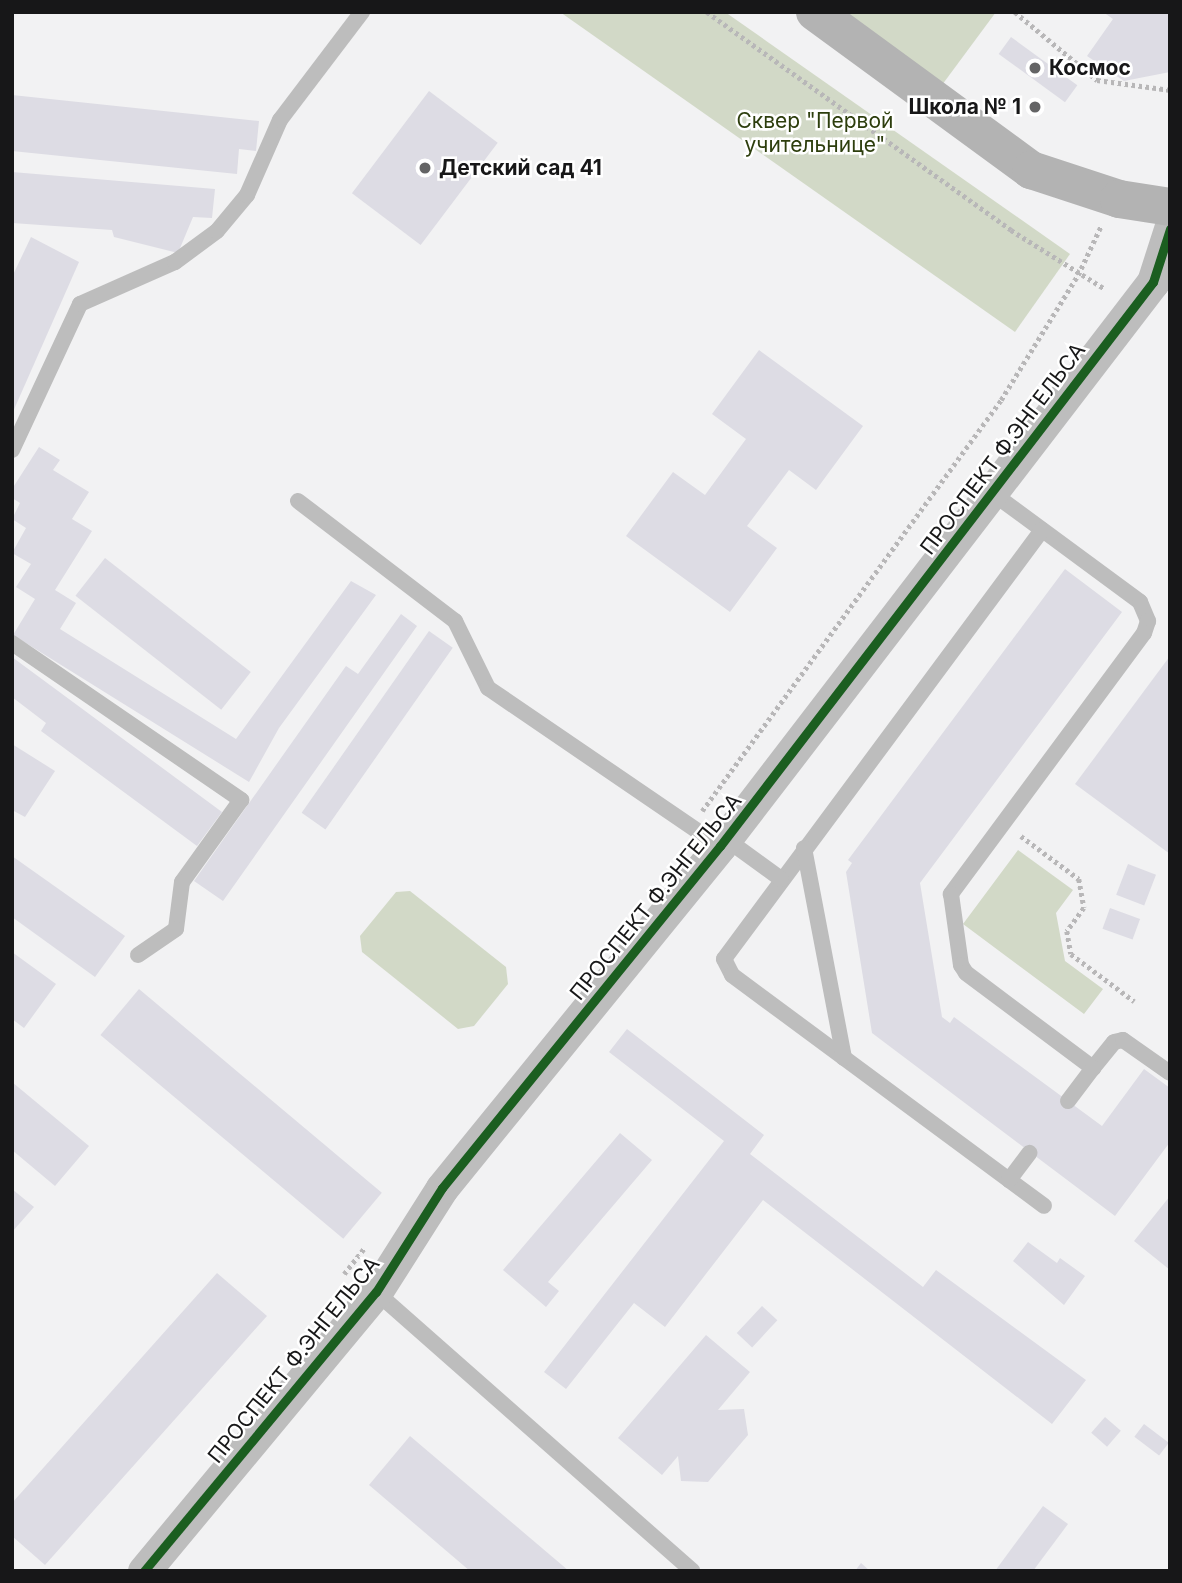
<!DOCTYPE html>
<meta charset="utf-8">
<style>
body{margin:0}
#map{position:relative;width:1182px;height:1583px;overflow:hidden;background:#f2f2f3;font-family:Inter,sans-serif}
div>[style]{position:absolute}
[style*='--x']{left:calc(var(--x)*1px);top:calc(var(--y)*1px);width:calc(var(--w)*1px);rotate:calc(var(--a)*1deg)}
.green>*{inset:0;background:#d2d9c7}
.building>*{inset:0;background:#dddce4;transform-origin:0 0}
.path>*{height:4.5px;margin-top:-2.25px;transform-origin:0;background:repeating-linear-gradient(90deg,#b8b7b8 0 3.5px,transparent 0 7px)}
.service>*{height:16px;margin:-8px;padding:0 8px;transform-origin:8px;border-radius:8px;background:#bdbdbd}
.minor>*{height:33px;margin:-16.5px;padding:0 16.5px;transform-origin:16.5px;border-radius:16.5px;background:#bdbdbd}
.secondary>*{height:38px;margin:-19px;padding:0 19px;transform-origin:19px;border-radius:19px;background:#b3b3b3}
.cycleway>*{height:9px;margin:-4.5px;padding:0 4.5px;transform-origin:4.5px;border-radius:4.5px;background:#1b5e20}
.dots>*{width:19px;height:19px;translate:-50% -50%;box-sizing:border-box;border:4px solid #fff;border-radius:50%}
span{translate:-50% -50%;white-space:nowrap;text-align:center;line-height:1.15;-webkit-text-stroke:5px #fff;paint-order:stroke}
.poi-label{font-size:21px;color:#171718;font-weight:700}
.left{translate:0 -50%;text-align:left}
.right{translate:-100% -50%;text-align:right}
.park-label{font-size:21px;color:#2d3e0d}
.street-label{font-size:21px;color:#171718}
.frame{position:absolute;inset:0;border:14px solid #171718;pointer-events:none}
</style>
<div id="map">
<div class="green">
<div style="clip-path:polygon(560px 12px,725px 12px,1070px 254px,1015px 332px)"></div>
<div style="clip-path:polygon(841px 12px,996px 12px,942px 85px)"></div>
<div style="clip-path:polygon(1018px 850px,1073px 890px,1056px 913px,1065px 961px,1103px 989px,1084px 1014px,963px 924px)"></div>
<div style="clip-path:polygon(410px 891px,506px 967px,508px 984px,474px 1026px,458px 1029px,362px 952px,360px 936px,396px 892px)"></div>
</div>
<div class="building">
<div style="clip-path:polygon(1103px 12px,1170px 12px,1170px 72px,1124px 81px,1087px 56px,1113px 19px)"></div>
<div style="left:1011px;top:37px;width:82px;height:21px;rotate:36deg"></div>
<div style="left:429px;top:91px;width:86px;height:128px;rotate:37deg"></div>
<div style="clip-path:polygon(12px 95px,259px 121px,256px 151px,239px 149px,237px 174px,12px 151px)"></div>
<div style="clip-path:polygon(12px 172px,215px 189px,212px 218px,193px 217px,178px 253px,114px 237px,112px 230px,12px 223px)"></div>
<div style="clip-path:polygon(31px 237px,79px 262px,12px 414px,12px 277px)"></div>
<div style="clip-path:polygon(759px 350px,863px 426px,816px 490px,789px 470px,747px 526px,777px 548px,730px 612px,626px 536px,673px 472px,705px 495px,746px 439px,712px 414px)"></div>
<div style="clip-path:polygon(39px 447px,60px 460px,53px 470px,89px 492px,72px 519px,92px 531px,55px 590px,76px 603px,60px 629px,236px 739px,351px 581px,376px 595px,279px 728px,249px 782px,13px 635px,35px 599px,16px 587px,31px 564px,12px 553px,26px 528px,12px 519px,20px 503px,12px 498px,12px 489px)"></div>
<div style="left:105px;top:558px;width:185px;height:48px;rotate:38deg"></div>
<div style="clip-path:polygon(1065px 569px,1122px 612px,920px 883px,942px 1017px,950px 1023px,954px 1017px,1102px 1126px,1144px 1069px,1170px 1088px,1170px 1142px,1115px 1216px,872px 1033px,846px 872px,852px 863px,848px 860px)"></div>
<div style="clip-path:polygon(401px 614px,417px 626px,223px 901px,194px 881px,346px 666px,358px 674px)"></div>
<div style="left:429px;top:631px;width:29px;height:222px;rotate:35deg"></div>
<div style="clip-path:polygon(1170px 656px,1170px 854px,1075px 784px)"></div>
<div style="clip-path:polygon(12px 657px,222px 812px,197px 846px,41px 731px,46px 723px,12px 697px)"></div>
<div style="clip-path:polygon(12px 744px,55px 771px,25px 817px,12px 810px)"></div>
<div style="clip-path:polygon(12px 856px,125px 936px,95px 977px,12px 917px)"></div>
<div style="left:1128px;top:864px;width:30px;height:33px;rotate:21deg"></div>
<div style="left:1110px;top:908px;width:32px;height:22px;rotate:20deg"></div>
<div style="clip-path:polygon(12px 952px,56px 984px,24px 1028px,12px 1019px)"></div>
<div style="left:139px;top:989px;width:317px;height:60px;rotate:40deg"></div>
<div style="clip-path:polygon(627px 1029px,764px 1135px,750px 1154px,923px 1287px,936px 1270px,1086px 1380px,1052px 1424px,763px 1200px,665px 1327px,634px 1303px,566px 1389px,544px 1372px,724px 1141px,609px 1052px)"></div>
<div style="clip-path:polygon(12px 1082px,89px 1146px,55px 1186px,12px 1150px)"></div>
<div style="clip-path:polygon(620px 1133px,652px 1160px,548px 1282px,559px 1291px,546px 1307px,503px 1270px)"></div>
<div style="clip-path:polygon(12px 1189px,34px 1207px,12px 1232px)"></div>
<div style="clip-path:polygon(1170px 1196px,1170px 1270px,1134px 1241px)"></div>
<div style="clip-path:polygon(1028px 1242px,1057px 1263px,1060px 1258px,1085px 1276px,1064px 1305px,1013px 1261px)"></div>
<div style="clip-path:polygon(217px 1273px,267px 1316px,45px 1565px,12px 1536px,12px 1503px)"></div>
<div style="left:762px;top:1306px;width:21px;height:37px;rotate:43deg"></div>
<div style="clip-path:polygon(706px 1335px,750px 1372px,718px 1410px,744px 1409px,748px 1435px,708px 1482px,681px 1481px,678px 1456px,662px 1475px,618px 1438px)"></div>
<div style="left:1105px;top:1417px;width:21px;height:21px;rotate:41deg"></div>
<div style="left:1144px;top:1424px;width:31px;height:16px;rotate:37deg"></div>
<div style="clip-path:polygon(410px 1436px,569px 1571px,470px 1571px,369px 1485px)"></div>
<div style="clip-path:polygon(1043px 1506px,1068px 1524px,1033px 1571px,995px 1571px)"></div>
<div style="clip-path:polygon(861px 1563px,870px 1571px,855px 1571px)"></div>
</div>
<div class="path">
<div style="--x:707;--y:12;--w:374;--a:35.6"></div>
<div style="--x:1011;--y:230;--w:111;--a:32.1"></div>
<div style="--x:1015;--y:12;--w:107;--a:39.7"></div>
<div style="--x:1097;--y:80;--w:74;--a:7.8"></div>
<div style="--x:702;--y:811;--w:508;--a:-53.96"></div>
<div style="--x:1001;--y:400;--w:147;--a:-58.4"></div>
<div style="--x:1078;--y:275;--w:54;--a:-64.9"></div>
<div style="--x:1021;--y:836;--w:72;--a:36.6"></div>
<div style="--x:1079;--y:879;--w:29;--a:80"></div>
<div style="--x:1084;--y:908;--w:29;--a:126"></div>
<div style="--x:1067;--y:931;--w:23;--a:80"></div>
<div style="--x:1071;--y:954;--w:79;--a:36.7"></div>
<div style="--x:344;--y:1274;--w:34;--a:-52"></div>
</div>
<div class="service">
<div style="--x:12;--y:450;--w:161;--a:-65"></div>
<div style="--x:80;--y:304;--w:104;--a:-23.9"></div>
<div style="--x:175;--y:262;--w:52;--a:-36.4"></div>
<div style="--x:217;--y:231;--w:47;--a:-50.2"></div>
<div style="--x:247;--y:195;--w:82;--a:-66.3"></div>
<div style="--x:280;--y:120;--w:136;--a:-52.8"></div>
<div style="--x:991;--y:492;--w:185;--a:36.4"></div>
<div style="--x:1140;--y:602;--w:21;--a:67"></div>
<div style="--x:1148;--y:621;--w:13;--a:108"></div>
<div style="--x:1144;--y:633;--w:325;--a:126.5"></div>
<div style="--x:951;--y:894;--w:72;--a:82"></div>
<div style="--x:961;--y:965;--w:9;--a:58"></div>
<div style="--x:966;--y:973;--w:159;--a:36.8"></div>
<div style="--x:1093;--y:1068;--w:33;--a:-51"></div>
<div style="--x:1114;--y:1042;--w:9;--a:-13"></div>
<div style="--x:1123;--y:1040;--w:57;--a:35.1"></div>
<div style="--x:298;--y:501;--w:198;--a:37.4"></div>
<div style="--x:455;--y:621;--w:75;--a:63.8"></div>
<div style="--x:488;--y:688;--w:281;--a:34.3"></div>
<div style="--x:1042;--y:530;--w:534;--a:126.55"></div>
<div style="--x:724;--y:959;--w:18;--a:63"></div>
<div style="--x:732;--y:975;--w:388;--a:36.5"></div>
<div style="--x:12;--y:643;--w:278;--a:34.4"></div>
<div style="--x:241;--y:800;--w:101;--a:125.7"></div>
<div style="--x:182;--y:882;--w:47;--a:97.3"></div>
<div style="--x:176;--y:929;--w:46;--a:145.6"></div>
<div style="--x:726;--y:839;--w:68;--a:36"></div>
<div style="--x:804;--y:848;--w:214;--a:79.2"></div>
<div style="--x:1068;--y:1101;--w:41;--a:-52.9"></div>
<div style="--x:1009;--y:1180;--w:34;--a:-53"></div>
<div style="--x:376;--y:1292;--w:422;--a:41.4"></div>
</div>
<div class="minor">
<div style="--x:144;--y:1571;--w:363;--a:-50.3"></div>
<div style="--x:376;--y:1292;--w:123;--a:-57.6"></div>
<div style="--x:442;--y:1188;--w:441;--a:-50.9"></div>
<div style="--x:720;--y:846;--w:711;--a:-52.49"></div>
<div style="--x:1153;--y:282;--w:56;--a:-72.2"></div>
</div>
<div class="secondary">
<div style="--x:815;--y:12;--w:268;--a:36.2"></div>
<div style="--x:1031;--y:170;--w:93;--a:18.2"></div>
<div style="--x:1119;--y:199;--w:52;--a:8.9"></div>
</div>
<div class="cycleway">
<div style="--x:144;--y:1571;--w:363;--a:-50.3"></div>
<div style="--x:376;--y:1292;--w:123;--a:-57.6"></div>
<div style="--x:442;--y:1188;--w:441;--a:-50.9"></div>
<div style="--x:720;--y:846;--w:711;--a:-52.49"></div>
<div style="--x:1153;--y:282;--w:56;--a:-72.2"></div>
</div>
<div class="dots">
<div style="left:1035px;top:68px;background:#646465"></div>
<div style="left:1035px;top:107px;background:#646465"></div>
<div style="left:425px;top:168px;background:#646465"></div>
</div>
<div class="poi-label">
<span class="left" style="left:1049px;top:68px">Космос</span>
<span class="right" style="left:1021px;top:107px">Школа № 1</span>
<span class="left" style="left:439px;top:168px">Детский сад 41</span>
</div>
<div class="park-label">
<span style="left:815px;top:133px">Сквер "Первой<br>учительнице"</span>
</div>
<div class="street-label">
<span style="left:1003px;top:449px;rotate:-53deg">ПРОСПЕКТ Ф.ЭНГЕЛЬСА</span>
<span style="left:656px;top:897px;rotate:-51deg">ПРОСПЕКТ Ф.ЭНГЕЛЬСА</span>
<span style="left:294px;top:1360px;rotate:-51deg">ПРОСПЕКТ Ф.ЭНГЕЛЬСА</span>
</div>
<div class="frame"></div>
</div>
